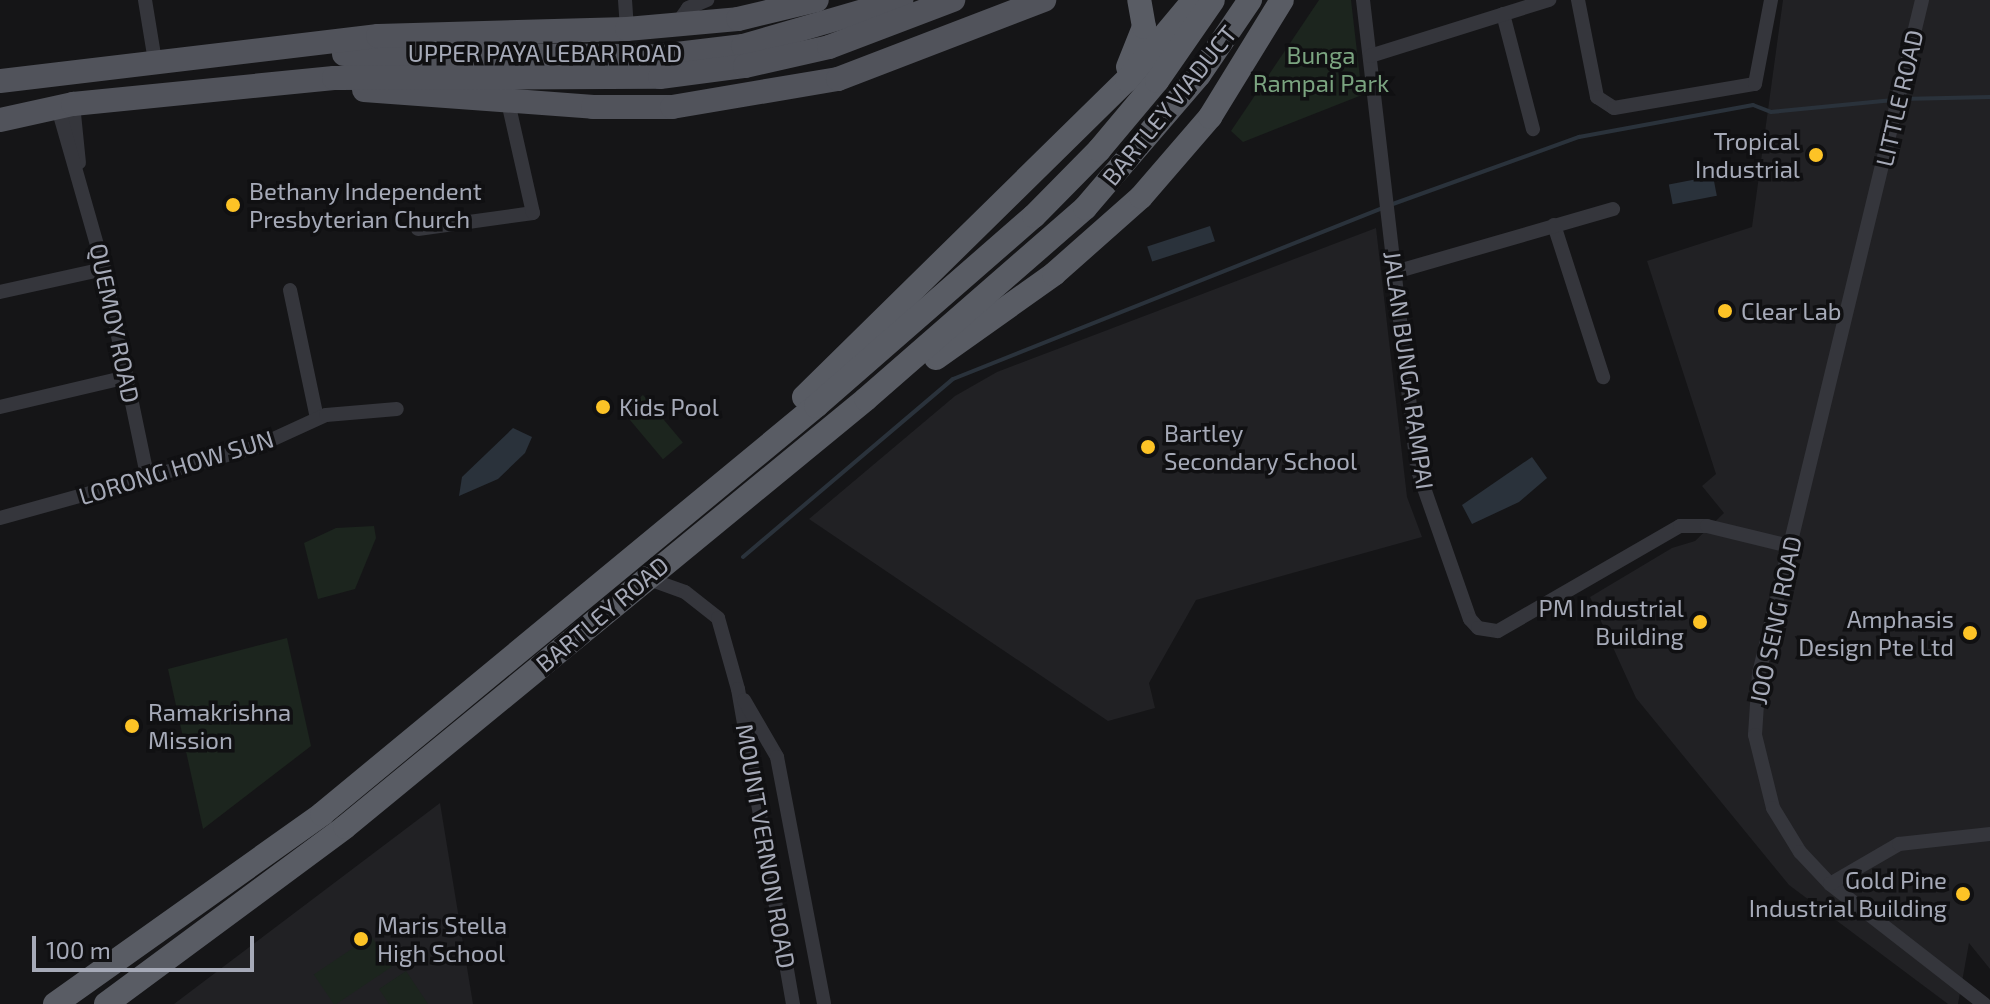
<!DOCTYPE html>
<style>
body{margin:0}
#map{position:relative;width:1990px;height:1004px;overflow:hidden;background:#151517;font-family:"Exo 2",sans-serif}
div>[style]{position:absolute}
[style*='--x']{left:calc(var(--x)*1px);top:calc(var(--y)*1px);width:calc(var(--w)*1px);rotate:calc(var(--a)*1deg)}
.built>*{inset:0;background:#212124}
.green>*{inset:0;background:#1c251e;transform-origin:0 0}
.water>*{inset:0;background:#2a323b;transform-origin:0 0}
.stream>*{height:4px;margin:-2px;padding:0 2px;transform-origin:2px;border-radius:2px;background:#2a323b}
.minor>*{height:14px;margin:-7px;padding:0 7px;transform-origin:7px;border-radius:7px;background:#35363c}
.primary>*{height:24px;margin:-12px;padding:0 12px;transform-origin:12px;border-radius:12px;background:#51535b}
.trunk>*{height:24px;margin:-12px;padding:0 12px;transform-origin:12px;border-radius:12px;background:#595c64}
.trunk-bridge>*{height:24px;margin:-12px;padding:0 12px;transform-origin:12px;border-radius:12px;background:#595c64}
.dots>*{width:22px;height:22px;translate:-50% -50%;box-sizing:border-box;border:4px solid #101012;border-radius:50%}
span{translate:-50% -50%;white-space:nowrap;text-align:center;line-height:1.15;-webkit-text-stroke:7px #101012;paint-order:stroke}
.street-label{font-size:24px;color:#a6aab8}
.park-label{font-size:24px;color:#7ba480}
.poi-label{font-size:24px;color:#a6aab8}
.right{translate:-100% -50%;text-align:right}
.left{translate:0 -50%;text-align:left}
.scale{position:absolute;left:32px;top:936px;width:222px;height:36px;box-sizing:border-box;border:4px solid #a6aab8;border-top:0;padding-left:10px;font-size:24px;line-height:28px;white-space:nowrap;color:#a6aab8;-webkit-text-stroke:6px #101012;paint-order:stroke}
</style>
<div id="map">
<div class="built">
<div style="clip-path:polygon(1783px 0,1990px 0,1990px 969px,1969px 943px,1958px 1004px,1948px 1004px,1789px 885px,1636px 698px,1590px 597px,1672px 548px,1695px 541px,1724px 513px,1702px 486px,1716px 474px,1647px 261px,1752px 227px)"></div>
<div style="clip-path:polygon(1376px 228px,1407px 497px,1422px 537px,1196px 600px,1149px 683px,1155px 708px,1108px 721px,809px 519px,955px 396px,997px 372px)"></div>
<div style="clip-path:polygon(440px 803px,473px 1004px,174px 1004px)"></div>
</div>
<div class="green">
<div style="clip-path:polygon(1319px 0,1351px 0,1362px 95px,1243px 142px,1231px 131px)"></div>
<div style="left:643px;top:395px;width:62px;height:26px;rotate:50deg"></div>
<div style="clip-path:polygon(374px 526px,376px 538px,355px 589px,318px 599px,304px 543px,336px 528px)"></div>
<div style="clip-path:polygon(287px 638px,311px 746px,203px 829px,168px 669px)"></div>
<div style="left:371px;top:936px;width:37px;height:69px;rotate:56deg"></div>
<div style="clip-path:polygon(406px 971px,428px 1004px,389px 1004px,379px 989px)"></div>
</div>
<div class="water">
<div style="left:1713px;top:176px;width:20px;height:45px;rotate:79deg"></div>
<div style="left:1210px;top:226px;width:16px;height:66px;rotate:72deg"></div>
<div style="clip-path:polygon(513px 428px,532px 437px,525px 453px,498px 479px,459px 496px,462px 477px)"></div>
<div style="clip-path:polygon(1532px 457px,1547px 478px,1519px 502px,1472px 524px,1462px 505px)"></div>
</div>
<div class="stream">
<div style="--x:1901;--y:99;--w:89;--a:-1.3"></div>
<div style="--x:1390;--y:205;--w:201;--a:-19.8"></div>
<div style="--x:1579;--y:137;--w:177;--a:-10.4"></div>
<div style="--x:1753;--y:105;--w:19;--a:21"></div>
<div style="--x:1771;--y:112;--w:123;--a:-5.6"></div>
<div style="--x:743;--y:557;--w:275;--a:-40.3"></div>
<div style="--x:953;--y:379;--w:462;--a:-21.7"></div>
</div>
<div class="minor">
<div style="--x:145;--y:0;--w:62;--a:80.7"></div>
<div style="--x:625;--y:0;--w:29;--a:86"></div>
<div style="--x:1363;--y:0;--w:471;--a:83.4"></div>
<div style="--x:1417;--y:468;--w:160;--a:70.7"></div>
<div style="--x:1470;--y:619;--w:12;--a:48"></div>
<div style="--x:1478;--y:628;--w:20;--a:9"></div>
<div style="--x:1498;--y:631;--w:210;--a:-30"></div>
<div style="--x:1680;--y:526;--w:27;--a:0"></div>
<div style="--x:1707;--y:526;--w:84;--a:13.7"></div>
<div style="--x:1578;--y:0;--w:99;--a:78.9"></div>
<div style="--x:1597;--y:97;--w:20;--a:33"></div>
<div style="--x:1614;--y:108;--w:143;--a:-9.7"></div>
<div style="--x:1755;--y:84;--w:86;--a:-79.2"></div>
<div style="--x:1922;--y:0;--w:692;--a:103.61"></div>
<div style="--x:1759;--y:673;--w:62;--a:93.7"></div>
<div style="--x:1755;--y:735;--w:75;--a:76.1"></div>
<div style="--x:1773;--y:808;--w:52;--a:58.5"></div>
<div style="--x:1800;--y:852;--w:44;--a:46.8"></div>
<div style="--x:1830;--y:884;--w:195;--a:37.9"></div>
<div style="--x:1503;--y:14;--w:119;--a:75.4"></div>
<div style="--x:677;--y:24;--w:19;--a:-55"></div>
<div style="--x:688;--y:8;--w:21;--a:-23"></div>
<div style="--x:1370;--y:56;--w:188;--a:-17.4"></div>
<div style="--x:73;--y:104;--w:59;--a:84.2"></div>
<div style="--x:58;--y:108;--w:167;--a:74.1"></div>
<div style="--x:104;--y:269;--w:215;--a:78.2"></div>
<div style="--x:1554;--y:225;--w:160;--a:72.1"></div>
<div style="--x:418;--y:229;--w:116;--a:-7.9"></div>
<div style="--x:533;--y:213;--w:114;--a:-102.7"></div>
<div style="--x:1395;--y:272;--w:227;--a:-16.1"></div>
<div style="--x:290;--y:290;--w:131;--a:78.1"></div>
<div style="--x:0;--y:292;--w:107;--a:-12.5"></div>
<div style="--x:0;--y:407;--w:130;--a:-13.3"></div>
<div style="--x:0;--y:518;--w:266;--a:-15.5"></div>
<div style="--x:256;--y:447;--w:77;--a:-24.6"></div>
<div style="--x:326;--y:415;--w:71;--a:-4.8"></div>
<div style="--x:646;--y:578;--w:41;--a:19.7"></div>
<div style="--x:685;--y:592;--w:42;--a:38.2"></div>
<div style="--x:718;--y:618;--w:74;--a:74.3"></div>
<div style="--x:738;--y:689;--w:320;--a:80.1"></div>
<div style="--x:744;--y:700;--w:66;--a:59.9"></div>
<div style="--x:777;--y:757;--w:251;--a:79.2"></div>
<div style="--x:1830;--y:884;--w:80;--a:-30.1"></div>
<div style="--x:1899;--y:844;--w:92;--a:-6.3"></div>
</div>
<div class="primary">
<div style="--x:344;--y:54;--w:316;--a:0.4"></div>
<div style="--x:660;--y:56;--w:84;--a:-6.9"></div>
<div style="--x:743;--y:46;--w:165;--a:-16.2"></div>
<div style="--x:0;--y:81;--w:381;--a:-6.8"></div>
<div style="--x:378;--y:36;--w:249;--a:-1.6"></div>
<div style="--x:627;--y:29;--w:111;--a:-5.1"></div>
<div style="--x:738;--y:19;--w:81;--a:-13.5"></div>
<div style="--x:364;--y:90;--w:230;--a:4.2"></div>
<div style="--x:593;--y:107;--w:79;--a:0"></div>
<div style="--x:672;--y:107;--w:168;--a:-9.6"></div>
<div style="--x:838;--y:79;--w:221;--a:-21"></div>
<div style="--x:0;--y:120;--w:75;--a:-12.4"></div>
<div style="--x:73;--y:104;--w:262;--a:-5.7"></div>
<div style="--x:334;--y:78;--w:326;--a:-0.2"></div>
<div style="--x:660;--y:77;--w:86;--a:-7.4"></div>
<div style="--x:745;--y:66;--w:86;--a:-12.7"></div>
<div style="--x:829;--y:47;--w:133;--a:-20.8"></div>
</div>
<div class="trunk">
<div style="--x:1128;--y:67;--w:43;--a:-68.2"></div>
<div style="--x:1144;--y:27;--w:27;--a:-100"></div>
<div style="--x:936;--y:358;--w:145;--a:-35.4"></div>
<div style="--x:1054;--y:274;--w:116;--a:-41.5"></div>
<div style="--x:1141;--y:197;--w:106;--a:-49.2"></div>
<div style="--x:1210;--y:117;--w:137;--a:-58.4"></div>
<div style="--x:804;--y:397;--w:453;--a:-44.5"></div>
<div style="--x:1127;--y:80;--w:104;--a:-50.1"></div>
<div style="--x:55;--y:1004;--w:328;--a:-35.4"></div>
<div style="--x:322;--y:814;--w:641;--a:-39.55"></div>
<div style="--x:816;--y:406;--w:289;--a:-41.1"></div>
<div style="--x:1034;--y:216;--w:93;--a:-45.4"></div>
<div style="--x:1099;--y:150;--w:90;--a:-50"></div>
<div style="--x:1157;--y:81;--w:98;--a:-55.3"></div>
<div style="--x:106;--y:1004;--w:297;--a:-36.5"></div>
<div style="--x:345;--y:827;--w:674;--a:-39.4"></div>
<div style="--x:866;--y:399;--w:291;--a:-41.1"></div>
</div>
<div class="trunk-bridge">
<div style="--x:1085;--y:208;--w:175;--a:-49.4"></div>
<div style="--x:1199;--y:75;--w:91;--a:-55.8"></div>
</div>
<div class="dots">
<div style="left:1816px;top:155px;background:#fdc326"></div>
<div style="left:233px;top:205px;background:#fdc326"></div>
<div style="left:1725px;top:311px;background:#fdc326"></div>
<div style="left:603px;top:407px;background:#fdc326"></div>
<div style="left:1148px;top:447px;background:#fdc326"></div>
<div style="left:1700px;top:622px;background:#fdc326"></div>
<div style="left:1970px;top:633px;background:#fdc326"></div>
<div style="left:132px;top:726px;background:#fdc326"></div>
<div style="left:1963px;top:894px;background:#fdc326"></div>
<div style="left:361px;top:939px;background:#fdc326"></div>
</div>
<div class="street-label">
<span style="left:545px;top:53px">UPPER PAYA LEBAR ROAD</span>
<span style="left:1899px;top:98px;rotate:-77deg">LITTLE ROAD</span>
<span style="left:1169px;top:105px;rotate:-51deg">BARTLEY VIADUCT</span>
<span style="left:115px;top:323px;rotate:78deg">QUEMOY ROAD</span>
<span style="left:1409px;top:370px;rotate:82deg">JALAN BUNGA RAMPAI</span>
<span style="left:176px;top:467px;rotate:-17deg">LORONG HOW SUN</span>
<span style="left:602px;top:614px;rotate:-40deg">BARTLEY ROAD</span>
<span style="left:1775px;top:620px;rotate:-78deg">JOO SENG ROAD</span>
<span style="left:766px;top:846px;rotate:80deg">MOUNT VERNON ROAD</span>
</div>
<div class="park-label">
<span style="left:1321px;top:69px">Bunga<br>Rampai Park</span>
</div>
<div class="poi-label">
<span class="right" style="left:1800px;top:155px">Tropical<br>Industrial</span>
<span class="left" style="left:249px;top:205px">Bethany Independent<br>Presbyterian Church</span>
<span class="left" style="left:1741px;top:311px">Clear Lab</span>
<span class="left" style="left:619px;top:407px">Kids Pool</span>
<span class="left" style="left:1164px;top:447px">Bartley<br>Secondary School</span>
<span class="right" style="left:1684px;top:622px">PM Industrial<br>Building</span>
<span class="right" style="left:1954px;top:633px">Amphasis<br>Design Pte Ltd</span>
<span class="left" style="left:148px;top:726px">Ramakrishna<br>Mission</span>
<span class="right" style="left:1947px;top:894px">Gold Pine<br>Industrial Building</span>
<span class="left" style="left:377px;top:939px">Maris Stella<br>High School</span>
</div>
<div class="scale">100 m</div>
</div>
